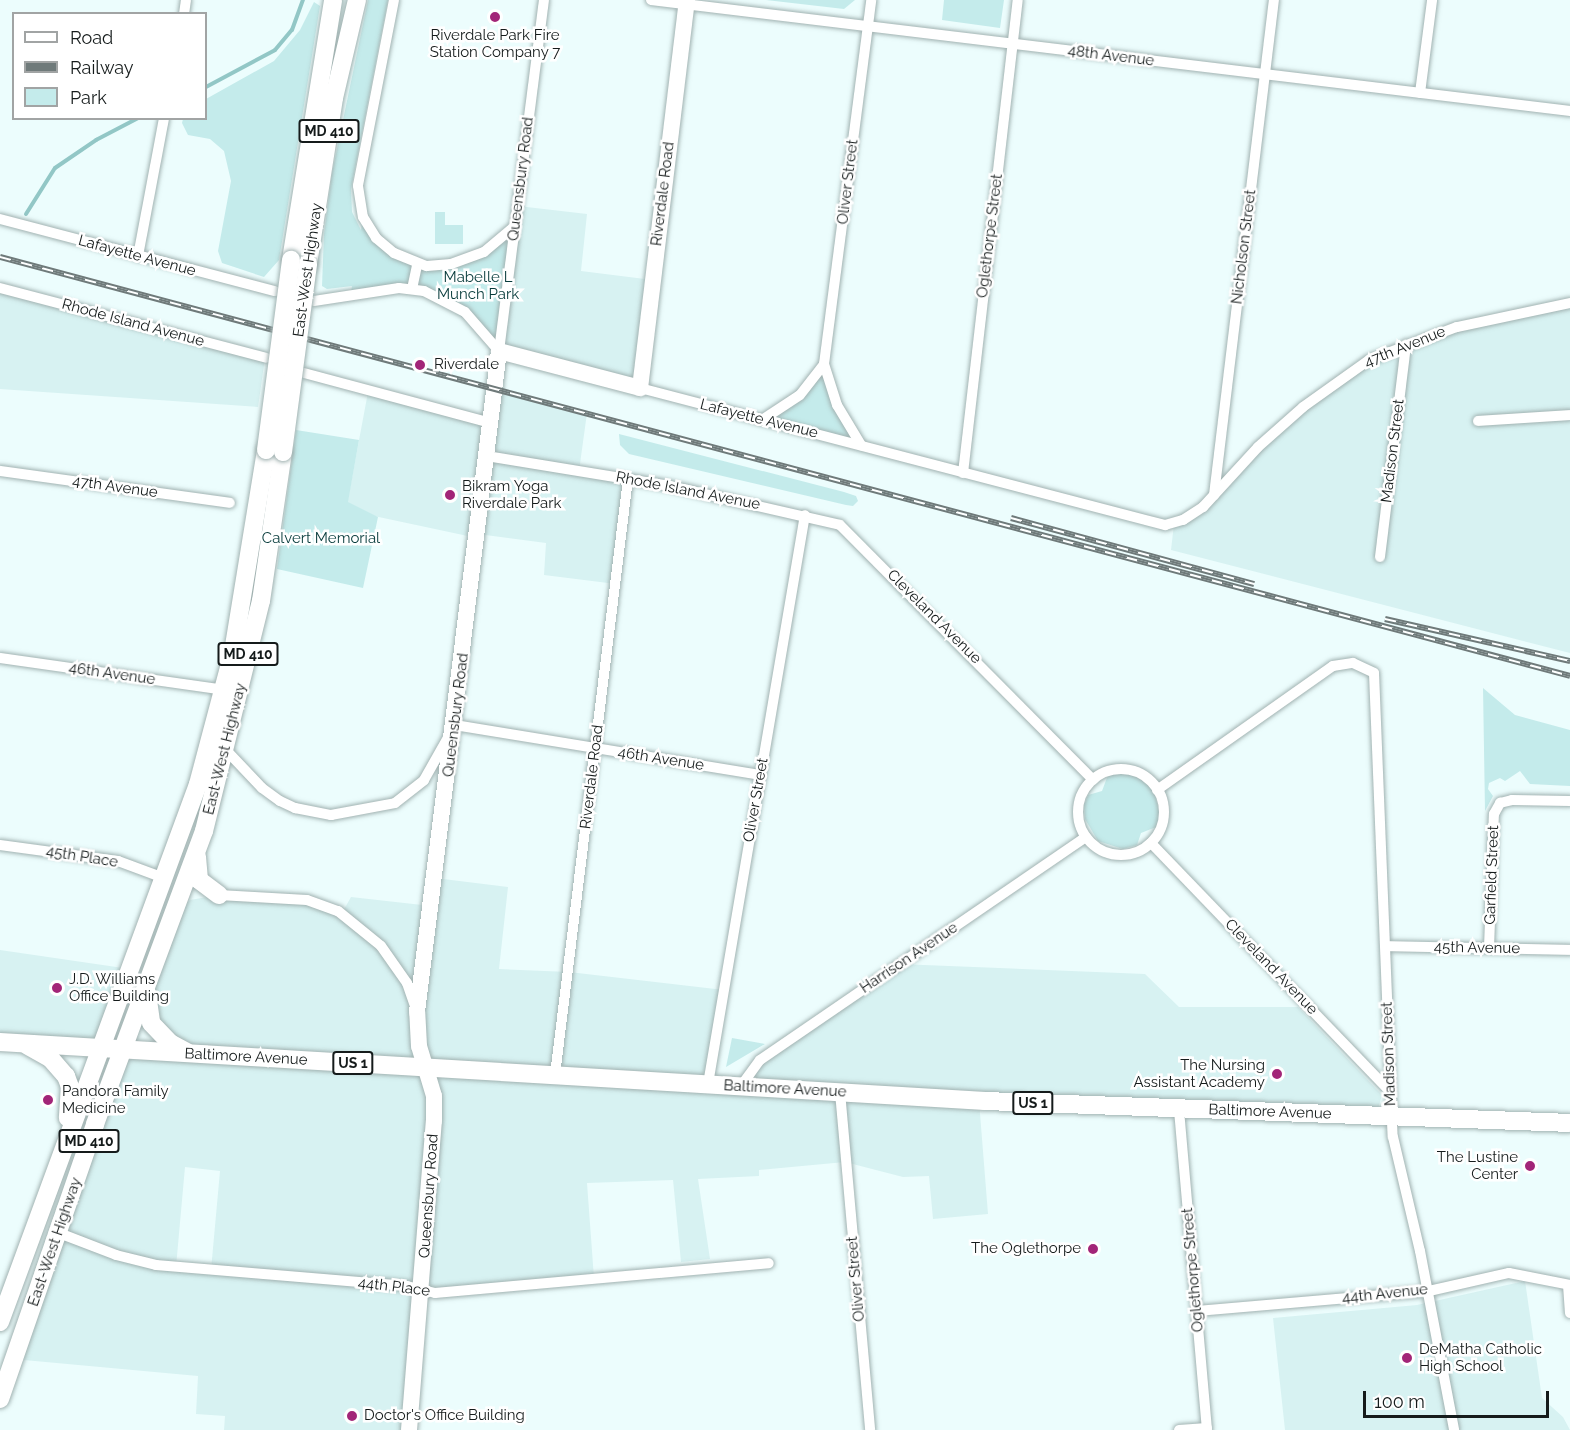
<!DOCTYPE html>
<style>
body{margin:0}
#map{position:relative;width:1570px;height:1430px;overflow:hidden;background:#ecfdfd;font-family:Raleway,sans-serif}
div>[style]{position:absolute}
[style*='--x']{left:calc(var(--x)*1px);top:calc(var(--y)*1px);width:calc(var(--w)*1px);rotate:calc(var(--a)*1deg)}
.built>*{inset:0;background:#d7f2f2}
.green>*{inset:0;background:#c4ebeb}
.stream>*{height:4px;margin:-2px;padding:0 2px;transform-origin:2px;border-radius:2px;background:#92c7c6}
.roads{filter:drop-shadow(0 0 2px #a1b2b1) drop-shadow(0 0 2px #a1b2b1)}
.street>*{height:10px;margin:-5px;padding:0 5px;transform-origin:5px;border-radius:5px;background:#fff}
.street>.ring{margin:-5px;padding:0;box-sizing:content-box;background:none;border:10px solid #fff;border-radius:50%}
.secondary>*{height:16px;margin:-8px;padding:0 8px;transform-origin:8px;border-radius:8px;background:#fff}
.primary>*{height:18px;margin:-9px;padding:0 9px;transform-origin:9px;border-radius:9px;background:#fff}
.rail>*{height:6px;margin-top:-3px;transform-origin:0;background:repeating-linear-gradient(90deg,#fff 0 11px,#6f7a7a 0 22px);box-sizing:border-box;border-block:2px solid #6f7a7a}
.bridges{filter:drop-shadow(0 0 2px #a1b2b1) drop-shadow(0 0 2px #a1b2b1)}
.primary-bridge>*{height:18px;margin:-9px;padding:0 9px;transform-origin:9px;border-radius:9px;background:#fff}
.dots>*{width:16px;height:16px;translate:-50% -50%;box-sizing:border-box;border:3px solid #fff;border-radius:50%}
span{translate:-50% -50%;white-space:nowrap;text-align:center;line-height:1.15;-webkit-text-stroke:5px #fff;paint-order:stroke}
.shield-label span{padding:2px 4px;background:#fff;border:2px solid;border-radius:4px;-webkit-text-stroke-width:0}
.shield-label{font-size:14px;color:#151b1b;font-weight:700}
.poi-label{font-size:15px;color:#151b1b}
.left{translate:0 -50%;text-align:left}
.right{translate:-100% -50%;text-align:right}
.street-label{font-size:15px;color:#151b1b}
.park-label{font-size:15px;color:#073b3b}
.legend{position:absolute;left:12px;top:12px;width:195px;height:108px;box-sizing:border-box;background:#fff;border:2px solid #a1a4a4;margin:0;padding:8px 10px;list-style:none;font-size:18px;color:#151b1b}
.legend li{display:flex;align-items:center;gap:12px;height:30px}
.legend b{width:30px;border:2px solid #a1a4a4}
.scale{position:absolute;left:1363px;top:1391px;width:186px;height:27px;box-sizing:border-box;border:3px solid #151b1b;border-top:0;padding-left:8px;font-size:18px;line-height:21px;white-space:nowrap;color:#151b1b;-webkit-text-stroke:4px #fff;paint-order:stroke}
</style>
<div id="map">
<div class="built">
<div style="clip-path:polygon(518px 206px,587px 214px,581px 271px,653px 280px,640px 388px,499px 350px)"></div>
<div style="clip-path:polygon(0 288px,265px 358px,258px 407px,0 389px)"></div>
<div style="clip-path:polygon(1570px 303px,1570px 653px,1171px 550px,1174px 524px,1183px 520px,1258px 448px,1353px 369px,1406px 345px)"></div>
<div style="clip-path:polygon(495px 388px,587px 413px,579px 471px,628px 479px,616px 584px,544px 575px,546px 543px,478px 534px,477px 538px,346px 510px,368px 392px,490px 424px)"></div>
<div style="clip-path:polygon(evenodd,435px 878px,508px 887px,499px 969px,569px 972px,724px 990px,708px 1084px,745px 1078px,899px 964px,1145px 974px,1179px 1007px,1298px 1007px,1382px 1095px,1376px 1116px,979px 1101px,988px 1214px,933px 1219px,929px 1176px,903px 1177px,845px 1162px,759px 1170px,759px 1176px,698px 1179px,710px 1259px,681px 1262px,673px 1180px,587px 1183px,594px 1278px,422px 1290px,409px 1430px,224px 1430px,225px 1416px,196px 1414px,198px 1376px,13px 1359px,121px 1049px,187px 1053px,147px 1014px,174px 914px,190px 900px,219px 895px,307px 900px,342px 913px,351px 897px,431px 906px,435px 878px,185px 1167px,220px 1171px,211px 1270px,176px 1267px,185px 1167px)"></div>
<div style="clip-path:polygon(0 950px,130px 969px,101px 1048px,0 1042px)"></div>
<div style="clip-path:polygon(1525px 1281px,1542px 1398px,1563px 1417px,1570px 1430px,1285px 1430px,1273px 1318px,1417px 1305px)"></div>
</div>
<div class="green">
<div style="clip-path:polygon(368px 0,388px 0,351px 189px,352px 212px,361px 230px,363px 218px,375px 238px,417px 265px,467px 259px,515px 227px,499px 350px,475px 321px,424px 291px,350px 297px,352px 286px,327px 289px,322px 286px,324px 234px,332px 173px)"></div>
<div style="clip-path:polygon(766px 0,855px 0,844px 9px)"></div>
<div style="clip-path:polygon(944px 0,1004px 0,1000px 28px,942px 20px)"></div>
<div style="clip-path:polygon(314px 2px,320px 6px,279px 260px,264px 277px,222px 263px,218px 251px,231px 181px,224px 151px,210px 139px,188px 135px,182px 123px,183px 119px,206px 118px,206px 99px,274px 61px,300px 30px)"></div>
<div style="clip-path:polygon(435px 212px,445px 212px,445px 225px,463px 225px,463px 244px,435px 244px)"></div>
<div style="clip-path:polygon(824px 365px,861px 445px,762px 420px,781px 410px)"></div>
<div style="clip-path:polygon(296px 430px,359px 440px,348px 502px,378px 517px,363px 588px,277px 569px)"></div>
<div style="clip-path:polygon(619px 434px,844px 492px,856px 496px,858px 501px,853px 506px,846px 505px,629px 454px,620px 445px)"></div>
<div style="clip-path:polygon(1483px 688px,1515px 715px,1570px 730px,1570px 786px,1530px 784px,1520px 771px,1505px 781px,1500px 778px,1489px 783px,1488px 789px,1493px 796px,1485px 811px)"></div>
<div style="clip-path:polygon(1121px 772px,1134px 774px,1154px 790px,1160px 816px,1156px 827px,1141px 833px,1137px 845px,1123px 849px,1098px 841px,1085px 819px,1084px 805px,1088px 795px,1102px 791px,1108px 775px)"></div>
<div style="clip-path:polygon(732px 1038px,765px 1044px,726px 1067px)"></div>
</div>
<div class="stream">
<div style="--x:206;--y:87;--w:78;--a:-28.2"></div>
<div style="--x:275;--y:50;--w:26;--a:-50"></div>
<div style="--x:292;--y:30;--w:32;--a:-70"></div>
<div style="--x:26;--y:214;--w:54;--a:-57.8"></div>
<div style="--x:55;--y:168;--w:50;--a:-34.3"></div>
<div style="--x:96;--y:140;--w:47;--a:-27.6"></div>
</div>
<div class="roads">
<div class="street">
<div style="--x:394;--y:0;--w:189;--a:101"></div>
<div style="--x:358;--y:186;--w:31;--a:81"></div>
<div style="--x:363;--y:217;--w:25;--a:58"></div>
<div style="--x:376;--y:238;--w:23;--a:40"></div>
<div style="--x:394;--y:253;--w:35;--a:22"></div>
<div style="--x:427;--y:266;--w:24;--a:-5"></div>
<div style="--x:451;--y:264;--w:35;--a:-20"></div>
<div style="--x:484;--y:252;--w:40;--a:-40"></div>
<div style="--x:651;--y:0;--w:926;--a:6.89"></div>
<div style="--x:184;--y:14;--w:14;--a:-82"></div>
<div style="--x:1420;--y:93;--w:94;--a:-82.6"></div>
<div style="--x:0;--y:219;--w:284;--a:14.7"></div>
<div style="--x:138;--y:256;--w:140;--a:-79.3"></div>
<div style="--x:0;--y:288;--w:275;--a:14.7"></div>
<div style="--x:412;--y:289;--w:25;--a:-78"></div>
<div style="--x:314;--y:301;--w:86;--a:-8.7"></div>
<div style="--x:399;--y:288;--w:25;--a:7"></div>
<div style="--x:424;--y:291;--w:46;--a:27.1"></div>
<div style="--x:465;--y:312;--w:52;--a:48.9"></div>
<div style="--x:499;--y:351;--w:354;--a:-82.7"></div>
<div style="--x:824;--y:364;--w:43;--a:72.4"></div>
<div style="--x:837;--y:405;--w:47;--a:59"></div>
<div style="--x:304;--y:373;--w:193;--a:15"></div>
<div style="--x:640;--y:388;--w:543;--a:14.63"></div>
<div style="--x:1165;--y:525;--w:19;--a:-16"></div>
<div style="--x:1183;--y:520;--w:24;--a:-33"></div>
<div style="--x:1203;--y:507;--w:81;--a:-47.5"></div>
<div style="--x:1258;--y:447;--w:60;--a:-41.6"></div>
<div style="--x:1303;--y:407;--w:81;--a:-35.5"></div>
<div style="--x:1369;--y:360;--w:94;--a:-20.6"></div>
<div style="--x:1457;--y:327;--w:116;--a:-12"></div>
<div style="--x:762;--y:420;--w:45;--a:-33.3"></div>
<div style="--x:800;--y:395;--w:39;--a:-52"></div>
<div style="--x:824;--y:364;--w:367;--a:-82.6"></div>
<div style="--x:1478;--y:421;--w:92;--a:-3.7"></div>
<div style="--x:487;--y:456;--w:185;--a:9.3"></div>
<div style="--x:670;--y:486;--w:174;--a:12.9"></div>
<div style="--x:840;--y:525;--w:359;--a:45.2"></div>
<div style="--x:0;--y:471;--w:232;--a:7.9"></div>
<div style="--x:963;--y:473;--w:476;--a:-83.4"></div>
<div style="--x:1214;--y:495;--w:499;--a:-83.1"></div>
<div style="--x:1380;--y:557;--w:214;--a:-83"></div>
<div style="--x:0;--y:658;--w:226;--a:8.1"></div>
<div style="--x:226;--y:750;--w:52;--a:46.5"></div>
<div style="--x:262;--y:788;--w:22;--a:36"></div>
<div style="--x:280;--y:801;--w:17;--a:25"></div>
<div style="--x:295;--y:808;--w:37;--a:11"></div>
<div style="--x:331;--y:815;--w:65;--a:-10.6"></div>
<div style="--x:395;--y:803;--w:37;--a:-38"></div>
<div style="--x:424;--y:780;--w:63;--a:-60.6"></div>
<div style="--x:455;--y:725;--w:310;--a:9.3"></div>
<div class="ring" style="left:1078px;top:769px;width:76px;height:76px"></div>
<div style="--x:1157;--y:790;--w:215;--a:-35.2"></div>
<div style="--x:1333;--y:666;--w:20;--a:-9"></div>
<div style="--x:1353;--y:663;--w:23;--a:25"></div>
<div style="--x:1374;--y:673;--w:464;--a:87.7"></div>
<div style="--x:1393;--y:1137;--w:117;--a:76.7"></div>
<div style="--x:1420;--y:1251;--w:182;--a:79.2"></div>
<div style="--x:1151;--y:843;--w:344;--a:46.1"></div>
<div style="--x:0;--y:845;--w:119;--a:7.7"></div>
<div style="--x:118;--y:861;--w:46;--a:20.4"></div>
<div style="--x:219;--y:895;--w:88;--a:3.3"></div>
<div style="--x:307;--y:900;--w:33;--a:20"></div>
<div style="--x:338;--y:911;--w:55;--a:39.1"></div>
<div style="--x:381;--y:946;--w:45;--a:54.9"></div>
<div style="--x:407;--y:983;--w:24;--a:71"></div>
<div style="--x:1385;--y:946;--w:185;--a:1.2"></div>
<div style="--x:1489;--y:948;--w:134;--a:-87.9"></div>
<div style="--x:1494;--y:814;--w:13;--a:-61"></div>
<div style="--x:1500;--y:803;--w:12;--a:-14"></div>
<div style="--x:1512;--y:800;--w:58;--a:1"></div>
<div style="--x:555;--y:1075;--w:600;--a:-83.02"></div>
<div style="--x:708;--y:1084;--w:577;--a:-80.33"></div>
<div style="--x:741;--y:1086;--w:32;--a:-54"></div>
<div style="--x:760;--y:1060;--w:395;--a:-34.4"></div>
<div style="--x:840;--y:1092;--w:339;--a:84.9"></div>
<div style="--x:1179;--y:1110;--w:321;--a:85"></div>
<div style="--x:59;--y:1233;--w:61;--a:21.1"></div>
<div style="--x:116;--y:1255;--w:41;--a:14"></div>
<div style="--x:156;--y:1265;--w:252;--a:4.8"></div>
<div style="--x:407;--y:1286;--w:29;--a:14"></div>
<div style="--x:435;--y:1293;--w:335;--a:-5.1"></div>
<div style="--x:1568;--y:1285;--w:28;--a:86"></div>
<div style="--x:1197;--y:1311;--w:233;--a:-4.9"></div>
<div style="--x:1429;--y:1291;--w:82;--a:-12.7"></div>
<div style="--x:1509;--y:1273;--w:62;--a:11.1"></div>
<div style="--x:1179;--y:1430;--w:28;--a:-4"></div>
</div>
<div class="secondary">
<div style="--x:409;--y:1430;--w:310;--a:-85.4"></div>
<div style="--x:434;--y:1121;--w:25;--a:-90"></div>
<div style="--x:434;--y:1096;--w:52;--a:-106.7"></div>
<div style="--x:419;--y:1046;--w:34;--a:-93"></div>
<div style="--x:417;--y:1012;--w:666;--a:-82.93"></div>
<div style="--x:499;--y:351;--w:146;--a:14.7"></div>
<div style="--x:640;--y:388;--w:391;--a:-83.1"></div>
</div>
<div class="primary">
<div style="--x:291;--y:260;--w:263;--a:-80.8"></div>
<div style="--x:308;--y:264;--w:168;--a:-81.1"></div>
<div style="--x:334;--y:98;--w:101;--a:-76.8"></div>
<div style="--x:197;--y:857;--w:23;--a:85"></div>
<div style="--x:199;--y:880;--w:25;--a:37"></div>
<div style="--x:147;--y:993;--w:30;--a:82"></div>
<div style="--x:151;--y:1023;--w:28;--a:46"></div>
<div style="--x:170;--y:1043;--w:19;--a:28"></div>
<div style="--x:0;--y:1042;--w:987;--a:3.43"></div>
<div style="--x:985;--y:1101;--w:585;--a:2.15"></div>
<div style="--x:28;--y:1046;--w:26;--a:29"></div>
<div style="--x:51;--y:1059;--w:23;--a:49"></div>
<div style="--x:66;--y:1076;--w:12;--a:70"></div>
<div style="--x:70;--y:1087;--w:31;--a:94"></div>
<div style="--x:0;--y:1322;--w:573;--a:-69.79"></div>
<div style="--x:198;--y:784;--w:137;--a:-75.1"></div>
<div style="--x:233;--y:652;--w:205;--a:-80.7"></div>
<div style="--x:0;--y:1399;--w:291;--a:-70.9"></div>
<div style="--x:95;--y:1124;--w:313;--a:-69.6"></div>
<div style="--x:204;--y:831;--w:237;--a:-76.1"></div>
<div style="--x:261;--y:601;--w:151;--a:-81.6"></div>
</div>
</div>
<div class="rail">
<div style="--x:0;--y:257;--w:1625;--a:14.94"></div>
<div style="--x:1011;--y:518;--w:252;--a:15.2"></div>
<div style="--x:1385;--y:619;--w:190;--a:12.8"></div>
</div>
<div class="bridges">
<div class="primary-bridge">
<div style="--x:266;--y:450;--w:192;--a:-82.5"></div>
<div style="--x:283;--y:452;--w:190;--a:-82.4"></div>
</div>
</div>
<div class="dots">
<div style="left:495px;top:17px;background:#a22578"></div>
<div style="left:420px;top:365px;background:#a22578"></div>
<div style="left:450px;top:495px;background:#a22578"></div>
<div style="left:57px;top:988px;background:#a22578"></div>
<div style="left:1277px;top:1074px;background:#a22578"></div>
<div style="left:48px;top:1100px;background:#a22578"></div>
<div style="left:1530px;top:1166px;background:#a22578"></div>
<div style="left:1093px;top:1249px;background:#a22578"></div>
<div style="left:1407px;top:1358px;background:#a22578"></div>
<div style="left:352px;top:1416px;background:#a22578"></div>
</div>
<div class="shield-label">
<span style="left:329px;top:131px">MD 410</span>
<span style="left:248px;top:654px">MD 410</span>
<span style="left:353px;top:1063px">US 1</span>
<span style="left:1033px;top:1103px">US 1</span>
<span style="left:89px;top:1141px">MD 410</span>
</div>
<div class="poi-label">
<span style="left:495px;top:44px">Riverdale Park Fire<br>Station Company 7</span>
<span class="left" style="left:434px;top:365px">Riverdale</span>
<span class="left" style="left:462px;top:495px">Bikram Yoga<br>Riverdale Park</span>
<span class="left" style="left:69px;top:988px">J.D. Williams<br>Office Building</span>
<span class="right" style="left:1265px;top:1074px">The Nursing<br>Assistant Academy</span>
<span class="left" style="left:62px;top:1100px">Pandora Family<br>Medicine</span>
<span class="right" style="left:1518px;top:1166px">The Lustine<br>Center</span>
<span class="right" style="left:1081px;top:1249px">The Oglethorpe</span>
<span class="left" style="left:1419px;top:1358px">DeMatha Catholic<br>High School</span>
<span class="left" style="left:364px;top:1416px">Doctor's Office Building</span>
</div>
<div class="street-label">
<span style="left:1111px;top:56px;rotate:7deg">48th Avenue</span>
<span style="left:521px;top:179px;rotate:-83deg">Queensbury Road</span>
<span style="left:848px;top:182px;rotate:-83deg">Oliver Street</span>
<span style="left:663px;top:194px;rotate:-83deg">Riverdale Road</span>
<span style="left:990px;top:236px;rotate:-83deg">Oglethorpe Street</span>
<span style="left:1244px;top:247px;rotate:-83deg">Nicholson Street</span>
<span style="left:137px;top:256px;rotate:15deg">Lafayette Avenue</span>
<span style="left:308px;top:270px;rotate:-82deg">East-West Highway</span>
<span style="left:133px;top:323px;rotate:15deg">Rhode Island Avenue</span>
<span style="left:1405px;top:347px;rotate:-22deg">47th Avenue</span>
<span style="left:759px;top:419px;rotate:14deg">Lafayette Avenue</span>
<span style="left:1393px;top:451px;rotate:-83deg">Madison Street</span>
<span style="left:115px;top:487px;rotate:8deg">47th Avenue</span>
<span style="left:688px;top:491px;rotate:11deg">Rhode Island Avenue</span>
<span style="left:934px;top:617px;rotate:45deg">Cleveland Avenue</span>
<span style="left:112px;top:674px;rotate:8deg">46th Avenue</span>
<span style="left:456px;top:715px;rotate:-83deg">Queensbury Road</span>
<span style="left:225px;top:749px;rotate:-76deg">East-West Highway</span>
<span style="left:661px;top:759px;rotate:9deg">46th Avenue</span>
<span style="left:592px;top:777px;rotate:-83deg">Riverdale Road</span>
<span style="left:756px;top:800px;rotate:-80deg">Oliver Street</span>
<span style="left:82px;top:857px;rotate:9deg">45th Place</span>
<span style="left:1492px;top:875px;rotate:-88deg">Garfield Street</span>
<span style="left:1477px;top:948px;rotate:1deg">45th Avenue</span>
<span style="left:909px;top:958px;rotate:-34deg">Harrison Avenue</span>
<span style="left:1271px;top:967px;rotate:46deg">Cleveland Avenue</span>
<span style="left:1389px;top:1054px;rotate:-92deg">Madison Street</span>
<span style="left:246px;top:1057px;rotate:3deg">Baltimore Avenue</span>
<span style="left:785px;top:1089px;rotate:3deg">Baltimore Avenue</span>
<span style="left:1270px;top:1112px;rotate:2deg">Baltimore Avenue</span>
<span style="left:429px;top:1196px;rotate:-86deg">Queensbury Road</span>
<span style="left:55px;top:1242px;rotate:-71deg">East-West Highway</span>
<span style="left:1193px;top:1270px;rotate:-95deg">Oglethorpe Street</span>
<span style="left:856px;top:1279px;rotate:-95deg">Oliver Street</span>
<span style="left:394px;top:1287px;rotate:7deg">44th Place</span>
<span style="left:1385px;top:1294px;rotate:-6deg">44th Avenue</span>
</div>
<div class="park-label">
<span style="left:478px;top:286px">Mabelle L<br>Munch Park</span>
<span style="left:321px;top:539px">Calvert Memorial</span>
</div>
<ul class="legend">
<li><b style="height:8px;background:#fff"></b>Road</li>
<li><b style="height:8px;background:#6f7a7a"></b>Railway</li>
<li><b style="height:16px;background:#c4ebeb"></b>Park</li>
</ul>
<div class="scale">100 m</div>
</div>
